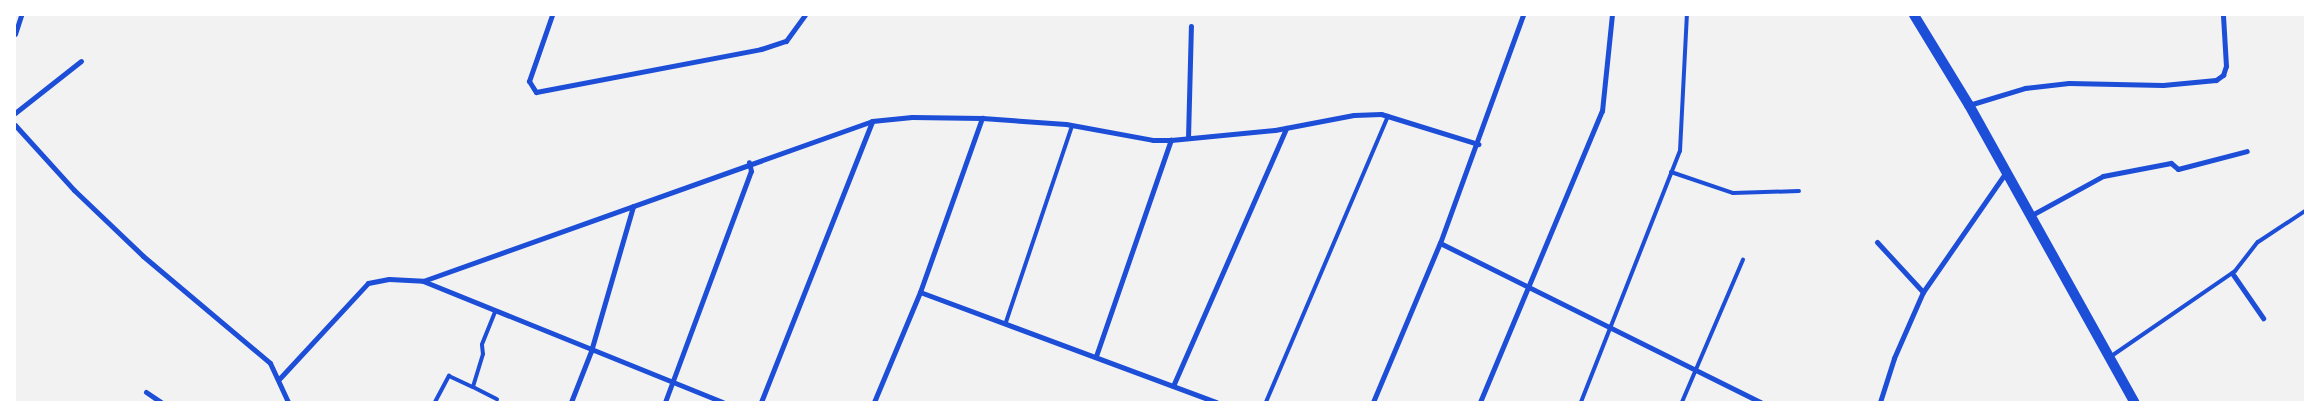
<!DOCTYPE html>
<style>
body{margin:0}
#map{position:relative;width:2320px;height:417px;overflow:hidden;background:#f2f2f2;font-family:"Work Sans",sans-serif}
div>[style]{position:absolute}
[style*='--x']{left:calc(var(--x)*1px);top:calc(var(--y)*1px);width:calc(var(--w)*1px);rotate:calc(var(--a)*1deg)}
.service>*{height:4px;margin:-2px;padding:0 2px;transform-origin:2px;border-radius:2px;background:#1d4ed8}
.minor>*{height:5px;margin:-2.5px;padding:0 2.5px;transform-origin:2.5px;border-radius:2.5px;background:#1d4ed8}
.secondary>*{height:10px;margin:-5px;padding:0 5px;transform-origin:5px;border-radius:5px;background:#1d4ed8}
span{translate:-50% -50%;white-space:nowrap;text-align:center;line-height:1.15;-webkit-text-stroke:4px #fff;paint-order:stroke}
.frame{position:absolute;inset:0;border:16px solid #fff;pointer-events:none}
</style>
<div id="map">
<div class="service">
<div style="--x:1671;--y:172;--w:65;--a:18.7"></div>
<div style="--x:1733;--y:193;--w:66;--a:-1.7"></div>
<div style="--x:495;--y:312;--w:35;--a:112"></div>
<div style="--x:482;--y:345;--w:9;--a:84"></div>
<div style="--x:483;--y:354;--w:34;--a:107"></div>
<div style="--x:473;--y:387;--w:27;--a:27"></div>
<div style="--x:1006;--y:322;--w:207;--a:-71.4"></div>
<div style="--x:2110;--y:357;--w:152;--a:-34.5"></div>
<div style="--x:2235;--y:271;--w:37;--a:-52"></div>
<div style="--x:2258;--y:242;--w:56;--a:-33.4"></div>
<div style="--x:435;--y:402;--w:30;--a:-62"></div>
<div style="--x:449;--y:376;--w:26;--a:25"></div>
<div style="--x:1266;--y:402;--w:311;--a:-66.9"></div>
<div style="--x:1581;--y:402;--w:270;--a:-68.5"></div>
<div style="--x:1680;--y:151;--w:136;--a:-87.1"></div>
<div style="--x:1682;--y:402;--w:155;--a:-66.8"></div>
</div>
<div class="minor">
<div style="--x:552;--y:15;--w:70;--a:109.2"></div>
<div style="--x:529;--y:81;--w:13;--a:58"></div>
<div style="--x:536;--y:92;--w:229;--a:-10.8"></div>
<div style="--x:761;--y:49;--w:26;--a:-18"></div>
<div style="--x:786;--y:41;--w:32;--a:-54"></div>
<div style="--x:15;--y:34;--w:20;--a:-72"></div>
<div style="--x:1969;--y:105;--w:59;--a:-16.9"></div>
<div style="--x:2025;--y:88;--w:44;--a:-6.5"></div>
<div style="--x:2069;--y:83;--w:94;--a:1.2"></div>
<div style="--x:2163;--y:85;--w:53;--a:-5.4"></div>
<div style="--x:2216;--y:80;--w:9;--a:-36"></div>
<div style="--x:2223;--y:75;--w:9;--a:-72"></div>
<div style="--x:2226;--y:66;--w:51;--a:-93.4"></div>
<div style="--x:15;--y:113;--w:84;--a:-38.2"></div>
<div style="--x:15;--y:125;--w:88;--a:47.8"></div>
<div style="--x:74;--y:190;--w:95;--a:43.7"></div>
<div style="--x:143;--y:256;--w:166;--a:40.1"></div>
<div style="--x:270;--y:363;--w:43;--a:65.2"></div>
<div style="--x:1188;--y:138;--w:112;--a:-88.5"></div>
<div style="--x:2030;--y:216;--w:83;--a:-28.7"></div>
<div style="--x:2103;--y:176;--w:69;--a:-10.8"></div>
<div style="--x:2171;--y:163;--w:9;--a:41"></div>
<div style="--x:2178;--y:169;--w:71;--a:-14.6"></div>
<div style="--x:1877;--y:242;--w:68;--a:47.4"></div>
<div style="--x:1440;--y:243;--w:358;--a:26.4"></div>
<div style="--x:2232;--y:273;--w:55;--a:55.4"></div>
<div style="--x:423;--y:281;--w:477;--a:-19.6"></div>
<div style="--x:872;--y:121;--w:40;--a:-5.7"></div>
<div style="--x:912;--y:117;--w:70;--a:0.8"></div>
<div style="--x:982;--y:118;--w:84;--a:4.1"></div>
<div style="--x:1066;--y:124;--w:88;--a:10.4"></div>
<div style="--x:1153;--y:140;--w:18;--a:0"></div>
<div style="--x:1171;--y:140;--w:104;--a:-5.5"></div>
<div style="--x:1275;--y:130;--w:80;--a:-10.8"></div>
<div style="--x:1354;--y:115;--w:27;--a:-2"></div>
<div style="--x:1381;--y:114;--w:102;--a:17.2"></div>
<div style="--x:920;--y:292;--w:316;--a:20.4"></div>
<div style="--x:1096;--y:356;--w:229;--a:-70.9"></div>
<div style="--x:280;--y:378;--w:129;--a:-47.2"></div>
<div style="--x:368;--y:283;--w:21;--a:-11"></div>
<div style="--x:389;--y:279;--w:34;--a:3"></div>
<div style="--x:423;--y:281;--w:323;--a:22"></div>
<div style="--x:1173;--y:386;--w:282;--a:-66.3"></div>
<div style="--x:146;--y:392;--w:18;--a:34"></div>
<div style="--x:571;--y:402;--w:55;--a:-68.6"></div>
<div style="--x:591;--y:351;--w:151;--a:-73.8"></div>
<div style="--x:665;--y:402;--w:246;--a:-69.6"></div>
<div style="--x:751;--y:171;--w:9;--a:-103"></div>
<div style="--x:761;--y:402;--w:302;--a:-68.4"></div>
<div style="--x:874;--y:402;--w:119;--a:-67.3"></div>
<div style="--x:920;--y:292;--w:185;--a:-70.4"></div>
<div style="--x:1373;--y:402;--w:173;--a:-67.2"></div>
<div style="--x:1440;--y:243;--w:243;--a:-70"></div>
<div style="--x:1480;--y:402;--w:316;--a:-67.3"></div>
<div style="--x:1602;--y:111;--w:97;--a:-84.1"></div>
<div style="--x:1880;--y:402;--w:46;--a:-72.3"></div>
<div style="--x:1894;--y:358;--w:72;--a:-66.3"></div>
<div style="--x:1923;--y:292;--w:146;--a:-55.3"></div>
</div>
<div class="secondary">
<div style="--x:1914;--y:15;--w:105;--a:58.6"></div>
<div style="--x:1969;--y:105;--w:340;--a:60.9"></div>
</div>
<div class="frame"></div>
</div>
